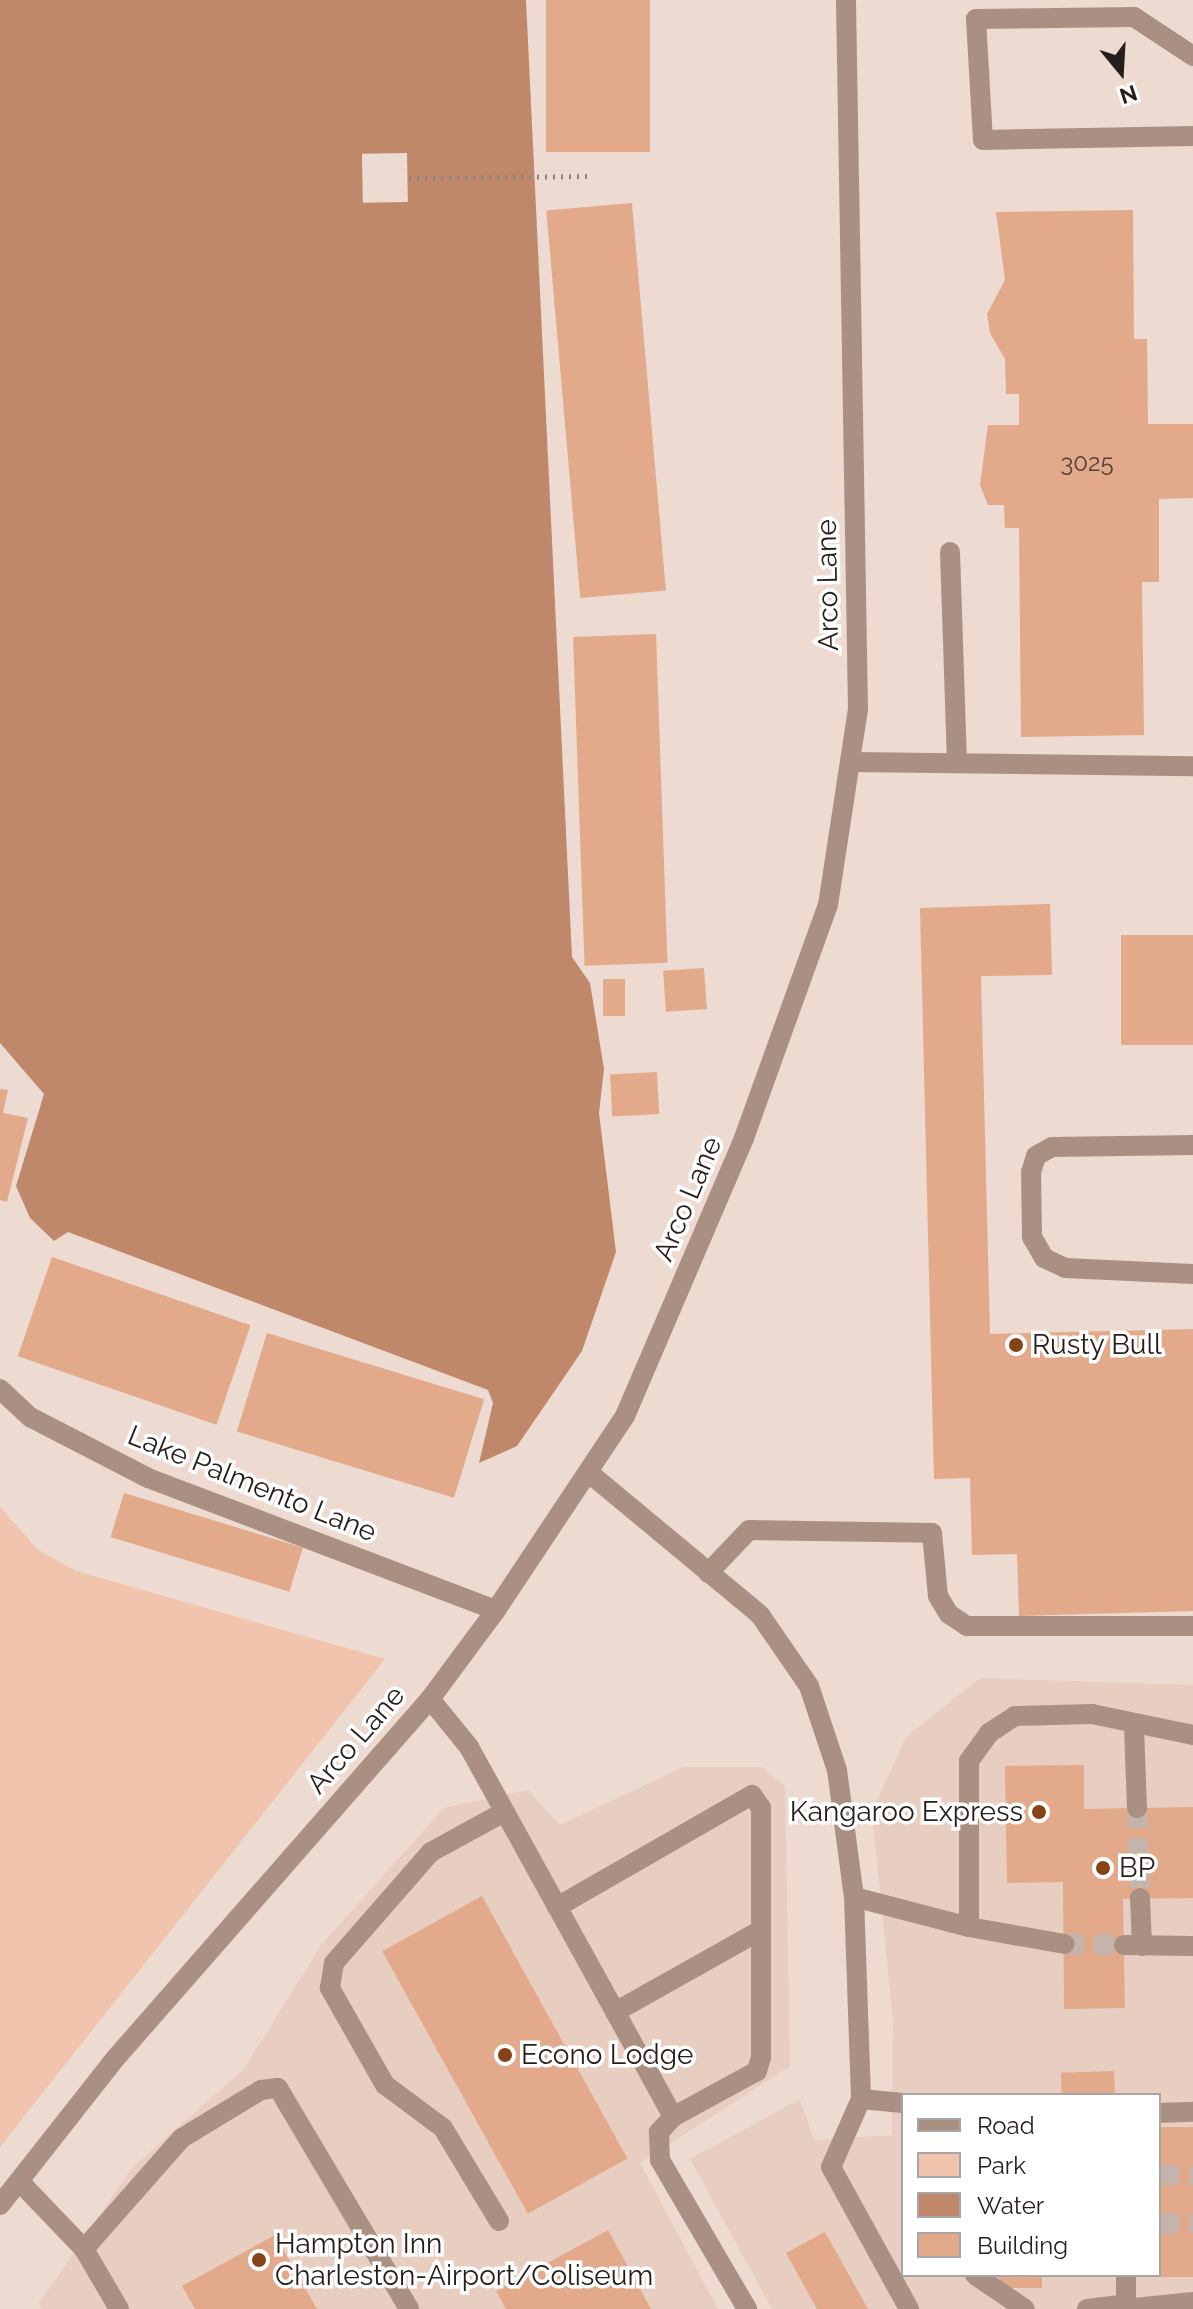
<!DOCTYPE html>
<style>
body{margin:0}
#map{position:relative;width:1193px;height:2309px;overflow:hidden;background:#eddad0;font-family:Raleway,sans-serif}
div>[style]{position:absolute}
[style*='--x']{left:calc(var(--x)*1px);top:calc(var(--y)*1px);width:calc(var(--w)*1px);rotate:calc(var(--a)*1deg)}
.built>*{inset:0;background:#e8cec0}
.green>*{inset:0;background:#f0c4ad}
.water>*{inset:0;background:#c0886b}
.pier>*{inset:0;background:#eddad0;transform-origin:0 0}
.building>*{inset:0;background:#e2a98a;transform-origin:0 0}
.minor-tunnel>*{height:20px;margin-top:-10px;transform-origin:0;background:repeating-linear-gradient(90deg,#c5b4ac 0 20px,transparent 0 30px)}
.path>*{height:5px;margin-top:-2.5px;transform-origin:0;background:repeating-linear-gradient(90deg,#91847d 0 2px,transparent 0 8px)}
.minor>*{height:20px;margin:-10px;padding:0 10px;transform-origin:10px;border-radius:10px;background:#a99083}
.dots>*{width:22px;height:22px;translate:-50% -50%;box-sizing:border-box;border:4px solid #fff;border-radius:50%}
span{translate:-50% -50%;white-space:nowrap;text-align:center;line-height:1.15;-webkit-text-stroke:7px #fff;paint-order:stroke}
.number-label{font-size:24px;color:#544136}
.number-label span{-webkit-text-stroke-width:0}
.street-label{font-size:28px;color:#251e1a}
.poi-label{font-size:28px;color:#251e1a}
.left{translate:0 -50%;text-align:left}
.right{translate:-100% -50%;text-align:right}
.legend{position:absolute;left:901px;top:2093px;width:260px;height:184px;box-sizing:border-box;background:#fff;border:2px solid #a8a5a3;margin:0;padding:10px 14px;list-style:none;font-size:24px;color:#251e1a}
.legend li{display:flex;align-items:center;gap:16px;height:40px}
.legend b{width:40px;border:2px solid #a8a5a3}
.north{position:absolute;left:1081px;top:32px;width:80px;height:80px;-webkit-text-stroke:6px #fff;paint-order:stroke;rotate:162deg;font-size:22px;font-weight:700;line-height:32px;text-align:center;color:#251e1a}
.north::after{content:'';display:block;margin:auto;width:28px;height:36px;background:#251e1a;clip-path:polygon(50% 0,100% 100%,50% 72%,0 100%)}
</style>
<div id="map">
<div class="built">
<div style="clip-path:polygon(evenodd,980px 1678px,1193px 1685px,1193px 2309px,772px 2309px,690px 2159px,800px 2099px,814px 2140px,892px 2135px,893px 2021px,872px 1812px,906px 1737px,980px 1678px,903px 2095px,1159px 2095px,1159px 2275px,903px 2275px,903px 2095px)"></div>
<div style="clip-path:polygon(683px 1767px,761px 1767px,785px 1786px,790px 2066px,640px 2163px,718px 2309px,42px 2309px,39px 2303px,133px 2167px,243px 2070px,322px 1944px,444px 1808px,528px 1790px,560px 1825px)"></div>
</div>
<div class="green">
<div style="clip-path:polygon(0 1507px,38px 1550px,76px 1571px,385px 1659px,0 2147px)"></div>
</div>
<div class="water">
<div style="clip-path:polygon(0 0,526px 0,572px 957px,590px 983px,604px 1069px,599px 1113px,616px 1252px,582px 1351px,517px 1446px,479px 1463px,493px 1403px,488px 1390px,68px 1232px,54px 1241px,30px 1218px,16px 1186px,44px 1094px,0 1043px)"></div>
</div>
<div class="pier">
<div style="left:407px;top:153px;width:49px;height:45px;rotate:89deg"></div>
</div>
<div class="building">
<div style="left:546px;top:0;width:104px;height:152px"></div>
<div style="left:632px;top:203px;width:389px;height:86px;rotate:85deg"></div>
<div style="clip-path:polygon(1133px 210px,1134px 339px,1147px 339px,1148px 424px,1193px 424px,1193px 498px,1159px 499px,1159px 582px,1142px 582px,1144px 735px,1021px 737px,1019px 528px,1005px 528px,1004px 505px,988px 505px,980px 485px,988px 425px,1019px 425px,1019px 394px,1006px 394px,1005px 359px,990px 333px,987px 314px,1005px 280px,996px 212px)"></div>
<div style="left:656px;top:634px;width:329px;height:83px;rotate:88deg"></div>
<div style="clip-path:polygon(1050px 904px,1052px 975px,981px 976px,990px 1334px,1193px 1329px,1193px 1611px,1019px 1616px,1017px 1554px,972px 1555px,970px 1478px,934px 1479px,920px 908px)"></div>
<div style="left:1193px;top:935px;width:110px;height:72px;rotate:90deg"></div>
<div style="left:704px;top:968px;width:41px;height:41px;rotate:86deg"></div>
<div style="left:603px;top:979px;width:22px;height:37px"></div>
<div style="left:657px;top:1072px;width:42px;height:47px;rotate:87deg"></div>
<div style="clip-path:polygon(0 1089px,8px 1090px,3px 1113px,28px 1118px,7px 1202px,0 1200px)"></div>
<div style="left:52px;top:1257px;width:210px;height:105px;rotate:19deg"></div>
<div style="left:267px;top:1333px;width:227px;height:103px;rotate:17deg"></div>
<div style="left:124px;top:1493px;width:187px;height:46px;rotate:17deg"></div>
<div style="clip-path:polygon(1084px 1765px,1084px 1809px,1193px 1807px,1193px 1898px,1123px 1899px,1125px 2008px,1064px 2009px,1063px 1882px,1007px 1883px,1005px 1766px)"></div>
<div style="left:482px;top:1896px;width:300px;height:114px;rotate:61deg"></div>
<div style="left:1114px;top:2071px;width:24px;height:53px;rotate:88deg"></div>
<div style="left:1159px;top:2127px;width:34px;height:150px"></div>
<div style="clip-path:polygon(608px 2230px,651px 2309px,506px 2309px,496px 2291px)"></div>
<div style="clip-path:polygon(825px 2232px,868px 2309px,817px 2309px,786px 2253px)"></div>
<div style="clip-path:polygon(275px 2235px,317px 2309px,195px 2309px,182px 2286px)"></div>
<div style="clip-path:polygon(997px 2275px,1042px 2275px,1042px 2288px,1005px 2288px)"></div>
</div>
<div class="minor-tunnel">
<div style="--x:1137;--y:1808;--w:90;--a:88.1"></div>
<div style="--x:1064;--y:1944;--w:60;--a:1"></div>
<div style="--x:1159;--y:2175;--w:34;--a:0"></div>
<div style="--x:1159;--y:2224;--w:34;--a:-2"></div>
</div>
<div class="path">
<div style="--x:409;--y:178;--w:182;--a:-0.6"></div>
</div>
<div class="minor">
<div style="--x:1193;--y:56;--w:71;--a:-146.5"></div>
<div style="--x:1134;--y:17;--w:158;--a:179.3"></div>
<div style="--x:976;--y:19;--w:121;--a:86.7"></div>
<div style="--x:983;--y:140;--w:210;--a:-1.1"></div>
<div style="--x:950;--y:552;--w:211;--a:88.1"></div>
<div style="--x:850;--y:762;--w:343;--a:0.7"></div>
<div style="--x:1193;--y:1145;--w:141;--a:179.2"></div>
<div style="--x:1052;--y:1147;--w:18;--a:151"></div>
<div style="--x:1036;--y:1156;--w:17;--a:107"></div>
<div style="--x:1031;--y:1172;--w:65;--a:89.1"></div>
<div style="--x:1032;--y:1237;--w:24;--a:60"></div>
<div style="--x:1044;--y:1258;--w:23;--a:25"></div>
<div style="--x:1065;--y:1268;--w:128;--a:2.7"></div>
<div style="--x:0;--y:1389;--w:41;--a:43"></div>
<div style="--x:30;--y:1417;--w:133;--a:27.3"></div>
<div style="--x:148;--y:1478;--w:372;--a:20.8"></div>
<div style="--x:588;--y:1472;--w:224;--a:39.7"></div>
<div style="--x:760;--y:1615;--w:86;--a:55.4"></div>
<div style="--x:809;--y:1686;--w:89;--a:71.6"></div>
<div style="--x:837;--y:1770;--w:128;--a:82.4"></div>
<div style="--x:854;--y:1897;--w:202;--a:88"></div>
<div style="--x:861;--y:2099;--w:74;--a:113.8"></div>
<div style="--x:831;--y:2167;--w:162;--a:61.2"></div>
<div style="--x:708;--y:1573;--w:59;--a:-46.4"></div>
<div style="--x:749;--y:1530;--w:183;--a:0.9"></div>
<div style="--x:932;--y:1533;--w:63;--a:84.6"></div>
<div style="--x:938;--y:1596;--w:21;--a:59"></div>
<div style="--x:949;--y:1614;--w:22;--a:34"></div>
<div style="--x:967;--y:1626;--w:226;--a:0"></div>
<div style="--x:430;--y:1699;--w:62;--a:50.9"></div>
<div style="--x:469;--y:1747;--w:423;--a:61.1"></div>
<div style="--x:673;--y:2117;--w:21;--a:133"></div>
<div style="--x:659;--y:2132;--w:28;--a:88"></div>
<div style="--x:660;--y:2160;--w:173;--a:59.7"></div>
<div style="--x:1134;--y:1727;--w:81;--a:87.9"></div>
<div style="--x:854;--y:1897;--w:119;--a:14.6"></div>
<div style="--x:969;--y:1927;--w:166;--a:-90"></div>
<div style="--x:969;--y:1761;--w:34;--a:-54"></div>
<div style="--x:989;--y:1733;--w:31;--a:-33"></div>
<div style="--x:1015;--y:1716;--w:77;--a:-1.5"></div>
<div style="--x:1092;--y:1714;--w:103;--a:11.7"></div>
<div style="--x:1140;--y:1898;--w:48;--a:87.6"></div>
<div style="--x:557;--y:1907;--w:225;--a:-29.9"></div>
<div style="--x:752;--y:1795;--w:16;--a:55"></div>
<div style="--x:761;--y:1808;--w:249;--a:90"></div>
<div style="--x:761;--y:2057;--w:15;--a:106"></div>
<div style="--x:757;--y:2071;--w:96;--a:151.3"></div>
<div style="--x:969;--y:1927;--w:97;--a:10.1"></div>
<div style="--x:1124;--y:1945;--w:69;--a:0.8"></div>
<div style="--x:615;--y:2012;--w:167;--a:-29.3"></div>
<div style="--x:861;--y:2099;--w:42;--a:5.4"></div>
<div style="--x:1159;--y:2113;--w:34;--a:-2"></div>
<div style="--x:19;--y:2181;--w:94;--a:46.3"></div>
<div style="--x:84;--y:2249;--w:148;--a:-48.6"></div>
<div style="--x:182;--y:2138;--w:92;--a:-31.3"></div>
<div style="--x:261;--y:2090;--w:17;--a:-7"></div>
<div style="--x:278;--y:2088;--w:257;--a:59.3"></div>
<div style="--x:0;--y:2205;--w:184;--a:-51.8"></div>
<div style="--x:114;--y:2060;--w:480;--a:-48.8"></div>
<div style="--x:430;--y:1699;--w:111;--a:-53.4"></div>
<div style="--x:496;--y:1610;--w:233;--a:-56.4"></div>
<div style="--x:625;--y:1416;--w:302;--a:-66.8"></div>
<div style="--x:744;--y:1138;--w:248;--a:-70.2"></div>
<div style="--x:828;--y:905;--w:197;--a:-81.3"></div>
<div style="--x:858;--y:710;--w:710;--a:-90.97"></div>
<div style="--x:499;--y:2221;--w:109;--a:-121.1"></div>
<div style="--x:443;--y:2128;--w:72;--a:-143.4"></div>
<div style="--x:385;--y:2085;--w:112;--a:-119.6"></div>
<div style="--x:330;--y:1988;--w:25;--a:-81"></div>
<div style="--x:334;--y:1963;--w:147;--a:-48.9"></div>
<div style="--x:431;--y:1852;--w:83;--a:-28.7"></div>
<div style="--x:84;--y:2249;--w:69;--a:59.7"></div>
<div style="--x:975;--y:2275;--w:60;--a:34.2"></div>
<div style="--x:1087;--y:2309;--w:39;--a:-7"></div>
<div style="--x:1126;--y:2304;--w:29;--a:-90"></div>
<div style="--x:1125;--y:2309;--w:68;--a:-5.9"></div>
</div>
<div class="dots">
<div style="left:1016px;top:1345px;background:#864317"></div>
<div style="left:1039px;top:1812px;background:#864317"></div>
<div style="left:1103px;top:1868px;background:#864317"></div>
<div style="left:505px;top:2055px;background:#864317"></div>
<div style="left:259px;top:2260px;background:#864317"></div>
</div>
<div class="number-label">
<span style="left:1087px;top:463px">3025</span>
</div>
<div class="street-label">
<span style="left:828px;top:585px;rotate:-91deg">Arco Lane</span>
<span style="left:688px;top:1199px;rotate:-67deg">Arco Lane</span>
<span style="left:252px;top:1484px;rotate:22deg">Lake Palmento Lane</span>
<span style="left:356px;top:1740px;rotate:-49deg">Arco Lane</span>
</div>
<div class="poi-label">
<span class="left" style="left:1032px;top:1345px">Rusty Bull</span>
<span class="right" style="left:1023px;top:1812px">Kangaroo Express</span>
<span class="left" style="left:1119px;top:1868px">BP</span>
<span class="left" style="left:521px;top:2055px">Econo Lodge</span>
<span class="left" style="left:275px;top:2260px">Hampton Inn<br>Charleston-Airport/Coliseum</span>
</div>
<ul class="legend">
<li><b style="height:10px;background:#a99083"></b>Road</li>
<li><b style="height:22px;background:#f0c4ad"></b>Park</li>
<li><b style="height:22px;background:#c0886b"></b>Water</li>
<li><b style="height:22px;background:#e2a98a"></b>Building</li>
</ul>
<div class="north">N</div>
</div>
